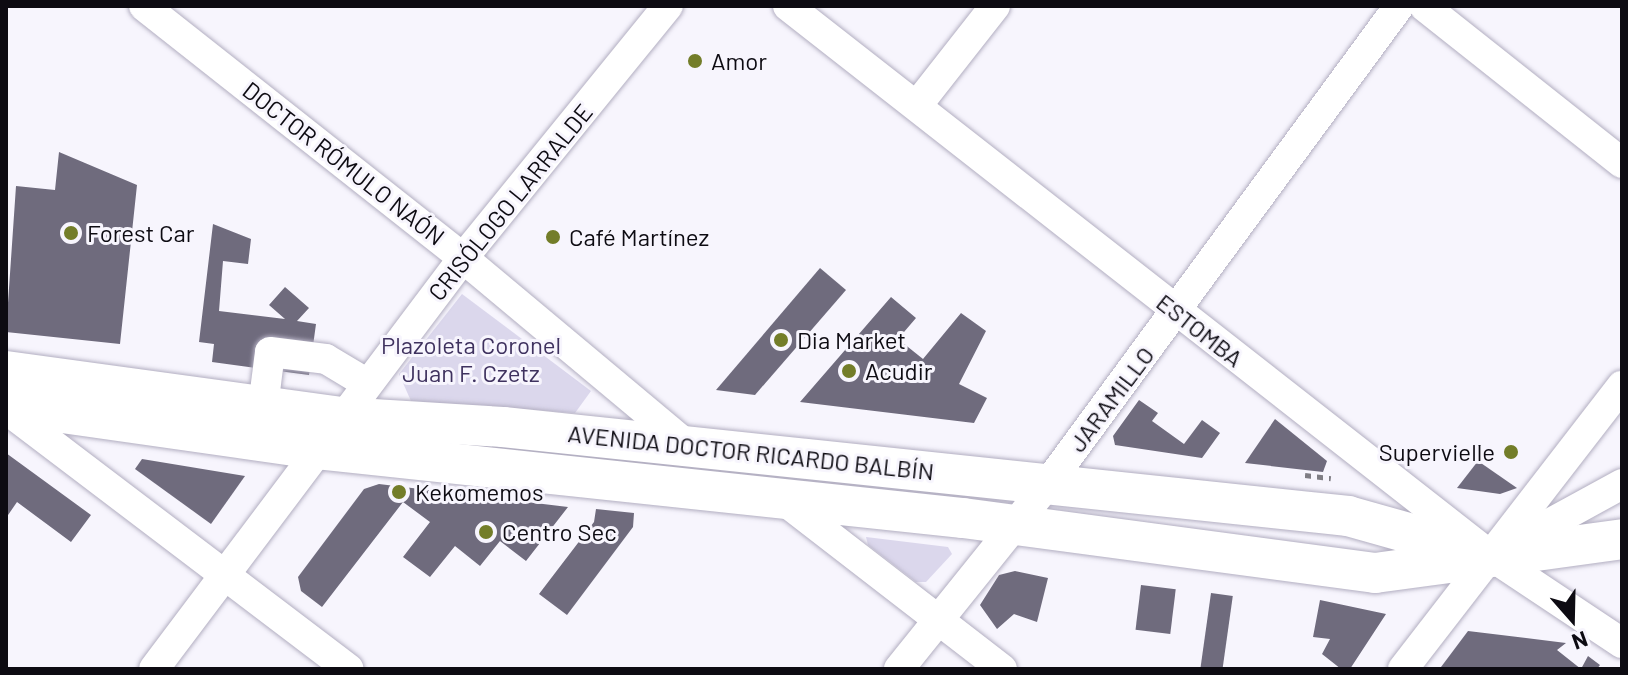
<!DOCTYPE html>
<meta charset="utf-8">
<style>
body{margin:0}
#map{position:relative;width:1628px;height:675px;overflow:hidden;background:#f7f5fd;font-family:Barlow,sans-serif}
div>[style]{position:absolute}
[style*='--x']{left:calc(var(--x)*1px);top:calc(var(--y)*1px);width:calc(var(--w)*1px);rotate:calc(var(--a)*1deg)}
.green>*{inset:0;background:#dbd7ec}
.building>*{inset:0;background:#6f6b7d;transform-origin:0 0}
.path>*{height:5px;margin-top:-2.5px;transform-origin:0;background:repeating-linear-gradient(90deg,#7f7d84 0 6px,transparent 0 12px)}
.roads{filter:drop-shadow(0 0 2px #b2aec1) drop-shadow(0 0 2px #b2aec1)}
.minor>*{height:30px;margin:-15px;padding:0 15px;transform-origin:15px;border-radius:15px;background:#fff}
.major>*{height:40px;margin:-20px;padding:0 20px;transform-origin:20px;border-radius:20px;background:#fff}
.dots>*{width:22px;height:22px;translate:-50% -50%;box-sizing:border-box;border:4px solid #f7f5fd;border-radius:50%}
span{translate:-50% -50%;white-space:nowrap;text-align:center;line-height:1.15;-webkit-text-stroke:6px #f7f5fd;paint-order:stroke}
.poi-label{font-size:24px;color:#0d0b12}
.left{translate:0 -50%;text-align:left}
.right{translate:-100% -50%;text-align:right}
.street-label{font-size:24px;color:#0d0b12}
.park-label{font-size:24px;color:#3f325f}
.frame{position:absolute;inset:0;border:8px solid #0d0b12;pointer-events:none}
.north{position:absolute;left:1532px;top:579px;width:80px;height:80px;-webkit-text-stroke:6px #f7f5fd;paint-order:stroke;rotate:160deg;font-size:22px;font-weight:700;line-height:32px;text-align:center;color:#0d0b12}
.north::after{content:'';display:block;margin:auto;width:28px;height:36px;background:#0d0b12;clip-path:polygon(50% 0,100% 100%,50% 72%,0 100%)}
</style>
<div id="map">
<div class="green">
<div style="clip-path:polygon(462px 294px,591px 391px,575px 413px,411px 401px,399px 374px)"></div>
<div style="clip-path:polygon(866px 537px,948px 547px,952px 554px,926px 582px,916px 582px,868px 545px)"></div>
</div>
<div class="building">
<div style="clip-path:polygon(59px 152px,137px 185px,120px 344px,6px 332px,16px 186px,55px 190px)"></div>
<div style="clip-path:polygon(213px 224px,251px 239px,248px 264px,223px 261px,219px 311px,285px 319px,269px 305px,285px 287px,309px 308px,297px 321px,316px 324px,309px 375px,212px 362px,214px 344px,199px 342px)"></div>
<div style="clip-path:polygon(820px 268px,846px 290px,755px 395px,716px 390px)"></div>
<div style="clip-path:polygon(891px 297px,916px 318px,898px 339px,923px 359px,961px 313px,986px 331px,959px 384px,987px 398px,974px 423px,800px 402px)"></div>
<div style="clip-path:polygon(1139px 400px,1158px 413px,1152px 421px,1184px 444px,1202px 420px,1220px 433px,1202px 458px,1115px 445px,1113px 436px)"></div>
<div style="clip-path:polygon(1275px 419px,1327px 461px,1323px 472px,1245px 463px)"></div>
<div style="clip-path:polygon(6px 453px,91px 515px,71px 542px,17px 502px,6px 518px)"></div>
<div style="clip-path:polygon(142px 459px,245px 476px,211px 524px,135px 469px)"></div>
<div style="clip-path:polygon(1478px 461px,1517px 488px,1500px 494px,1457px 488px)"></div>
<div style="clip-path:polygon(379px 484px,453px 493px,568px 507px,526px 561px,500px 541px,480px 566px,455px 546px,430px 577px,403px 557px,430px 522px,403px 502px,322px 607px,301px 591px,298px 577px,364px 489px)"></div>
<div style="clip-path:polygon(596px 509px,634px 513px,633px 527px,567px 615px,539px 594px,594px 522px)"></div>
<div style="clip-path:polygon(1015px 571px,1048px 578px,1037px 622px,1014px 614px,997px 629px,980px 605px,999px 575px)"></div>
<div style="left:1141px;top:585px;width:35px;height:45px;rotate:7deg"></div>
<div style="left:1211px;top:593px;width:22px;height:77px;rotate:8deg"></div>
<div style="clip-path:polygon(1320px 600px,1386px 614px,1350px 669px,1341px 669px,1322px 654px,1330px 639px,1313px 637px)"></div>
<div style="clip-path:polygon(1468px 631px,1566px 643px,1557px 650px,1581px 669px,1588px 656px,1600px 665px,1597px 669px,1443px 669px,1441px 667px)"></div>
</div>
<div class="path">
<div style="--x:1305;--y:475;--w:26;--a:7"></div>
</div>
<div class="roads">
<div class="minor">
<div style="--x:144;--y:6;--w:407;--a:38.3"></div>
<div style="--x:463;--y:258;--w:295;--a:39.9"></div>
<div style="--x:788;--y:6;--w:893;--a:38.04"></div>
<div style="--x:1491;--y:556;--w:157;--a:33.6"></div>
<div style="--x:1424;--y:6;--w:253;--a:38.4"></div>
<div style="--x:919;--y:103;--w:123;--a:-51.9"></div>
<div style="--x:263;--y:407;--w:55;--a:-82.7"></div>
<div style="--x:270;--y:352;--w:56;--a:7.1"></div>
<div style="--x:326;--y:359;--w:47;--a:31"></div>
<div style="--x:6;--y:409;--w:430;--a:37.2"></div>
<div style="--x:782;--y:499;--w:278;--a:37.7"></div>
<div style="--x:1507;--y:547;--w:131;--a:-28.7"></div>
<div style="--x:154;--y:669;--w:514;--a:-53.06"></div>
<div style="--x:463;--y:258;--w:325;--a:-50.9"></div>
<div style="--x:899;--y:669;--w:241;--a:-51.2"></div>
<div style="--x:1050;--y:481;--w:589;--a:-53.69"></div>
<div style="--x:1403;--y:669;--w:358;--a:-52.3"></div>
</div>
<div class="major">
<div style="--x:6;--y:371;--w:337;--a:7.8"></div>
<div style="--x:340;--y:417;--w:163;--a:3.5"></div>
<div style="--x:503;--y:427;--w:850;--a:6.01"></div>
<div style="--x:1348;--y:516;--w:133;--a:15.7"></div>
<div style="--x:6;--y:405;--w:314;--a:8.1"></div>
<div style="--x:317;--y:449;--w:650;--a:6.1"></div>
<div style="--x:963;--y:518;--w:416;--a:7.6"></div>
<div style="--x:1375;--y:573;--w:249;--a:-7.8"></div>
</div>
</div>
<div class="dots">
<div style="left:695px;top:61px;background:#737d29"></div>
<div style="left:71px;top:233px;background:#737d29"></div>
<div style="left:553px;top:237px;background:#737d29"></div>
<div style="left:781px;top:340px;background:#737d29"></div>
<div style="left:849px;top:371px;background:#737d29"></div>
<div style="left:1511px;top:452px;background:#737d29"></div>
<div style="left:399px;top:492px;background:#737d29"></div>
<div style="left:486px;top:532px;background:#737d29"></div>
</div>
<div class="poi-label">
<span class="left" style="left:711px;top:61px">Amor</span>
<span class="left" style="left:87px;top:233px">Forest Car</span>
<span class="left" style="left:569px;top:237px">Café Martínez</span>
<span class="left" style="left:797px;top:340px">Dia Market</span>
<span class="left" style="left:865px;top:371px">Acudir</span>
<span class="right" style="left:1495px;top:452px">Supervielle</span>
<span class="left" style="left:415px;top:492px">Kekomemos</span>
<span class="left" style="left:502px;top:532px">Centro Sec</span>
</div>
<div class="street-label">
<span style="left:344px;top:163px;rotate:38deg">DOCTOR RÓMULO NAÓN</span>
<span style="left:510px;top:202px;rotate:-51deg">CRISÓLOGO LARRALDE</span>
<span style="left:1200px;top:330px;rotate:38deg">ESTOMBA</span>
<span style="left:1111px;top:399px;rotate:-53deg">JARAMILLO</span>
<span style="left:751px;top:452px;rotate:6deg">AVENIDA DOCTOR RICARDO BALBÍN</span>
</div>
<div class="park-label">
<span style="left:471px;top:359px">Plazoleta Coronel<br>Juan F. Czetz</span>
</div>
<div class="frame"></div>
<div class="north">N</div>
</div>
